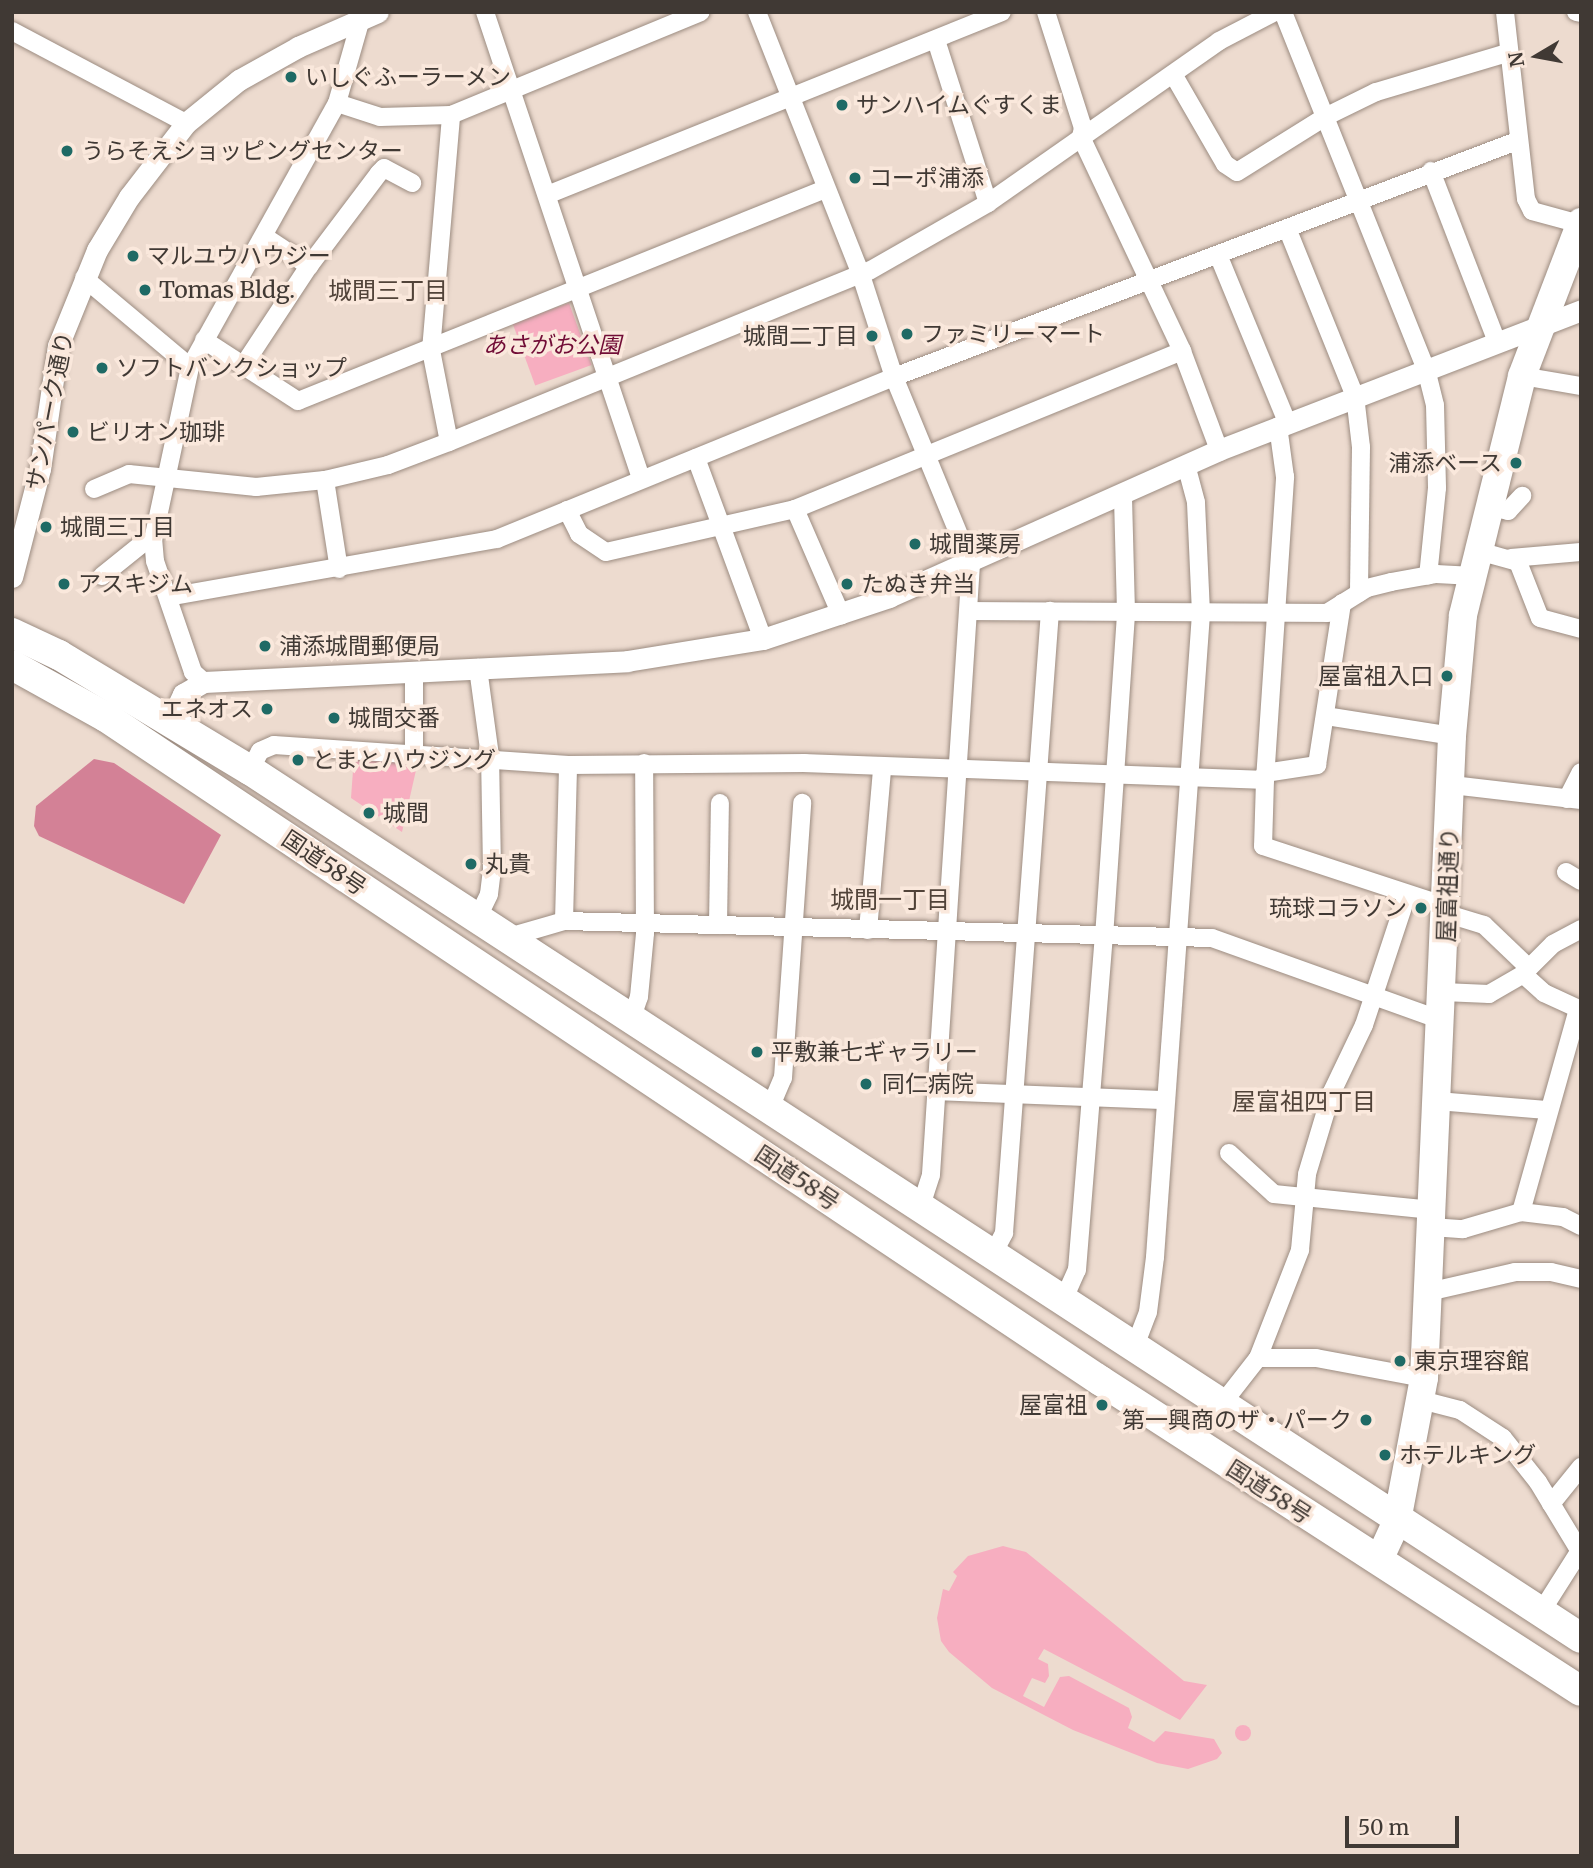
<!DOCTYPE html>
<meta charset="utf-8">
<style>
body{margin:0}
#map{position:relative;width:1593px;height:1868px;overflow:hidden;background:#eddbcf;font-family:Merriweather,"Noto Sans JP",serif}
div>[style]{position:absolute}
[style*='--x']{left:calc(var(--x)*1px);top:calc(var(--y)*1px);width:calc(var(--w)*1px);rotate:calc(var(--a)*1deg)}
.green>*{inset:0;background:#f7aec0;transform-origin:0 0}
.round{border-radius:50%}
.forest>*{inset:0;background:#d38196}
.roads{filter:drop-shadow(0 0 2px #9c8c81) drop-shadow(0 0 2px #9c8c81)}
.minor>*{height:18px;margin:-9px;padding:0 9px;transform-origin:9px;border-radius:9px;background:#fff}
.tertiary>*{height:21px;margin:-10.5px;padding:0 10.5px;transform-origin:10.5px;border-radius:10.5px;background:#fff}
.primary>*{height:28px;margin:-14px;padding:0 14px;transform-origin:14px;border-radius:14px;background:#fff}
.trunk>*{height:30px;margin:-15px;padding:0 15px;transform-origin:15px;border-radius:15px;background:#fff}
.dots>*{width:19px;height:19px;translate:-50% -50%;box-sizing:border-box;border:4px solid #fae8dc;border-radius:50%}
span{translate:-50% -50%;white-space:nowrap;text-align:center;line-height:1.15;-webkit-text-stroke:7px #fae8dc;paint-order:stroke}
.poi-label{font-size:23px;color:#403934}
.left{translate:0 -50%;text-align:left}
.right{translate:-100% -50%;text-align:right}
.park-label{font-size:23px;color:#710c36;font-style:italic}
.street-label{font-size:23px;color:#403934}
.neighbourhood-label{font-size:24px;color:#514339}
.frame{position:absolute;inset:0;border:14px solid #403934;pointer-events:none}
.north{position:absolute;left:1502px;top:21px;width:70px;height:70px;-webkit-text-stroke:5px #fae8dc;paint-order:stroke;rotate:260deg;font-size:19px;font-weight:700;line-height:28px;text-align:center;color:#403934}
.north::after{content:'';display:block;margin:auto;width:24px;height:32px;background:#403934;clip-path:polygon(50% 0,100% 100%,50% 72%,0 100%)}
.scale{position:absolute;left:1345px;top:1816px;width:114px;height:32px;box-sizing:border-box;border:4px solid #403934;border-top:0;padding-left:9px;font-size:21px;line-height:24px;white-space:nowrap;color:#403934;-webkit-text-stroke:5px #fae8dc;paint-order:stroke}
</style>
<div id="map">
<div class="green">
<div style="left:569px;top:303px;width:66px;height:60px;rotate:70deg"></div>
<div style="clip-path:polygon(354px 757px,419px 757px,402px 832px,351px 798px)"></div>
<div style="clip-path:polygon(1003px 1546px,1026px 1552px,1184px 1681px,1207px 1685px,1180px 1720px,1044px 1649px,1038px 1659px,1048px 1664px,1049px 1676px,1045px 1683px,1032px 1678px,1023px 1696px,1044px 1707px,1060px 1677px,1069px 1676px,1129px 1708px,1132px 1717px,1128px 1728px,1154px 1742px,1165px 1731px,1214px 1739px,1222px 1753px,1217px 1759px,1188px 1769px,1157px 1763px,1073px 1730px,992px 1688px,949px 1652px,941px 1641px,937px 1618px,943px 1589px,949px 1591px,957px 1576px,953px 1572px,968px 1556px)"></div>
<div class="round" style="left:1235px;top:1725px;width:16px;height:16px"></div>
</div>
<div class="forest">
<div style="clip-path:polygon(94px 759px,114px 763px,221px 835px,184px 904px,39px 836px,34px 826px,36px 806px)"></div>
</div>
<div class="roads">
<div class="minor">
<div style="--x:485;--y:12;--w:492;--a:71.5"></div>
<div style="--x:757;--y:12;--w:283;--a:68.4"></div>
<div style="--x:861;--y:275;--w:107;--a:72.1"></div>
<div style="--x:894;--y:377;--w:202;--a:67.6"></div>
<div style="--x:971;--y:564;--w:612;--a:93.75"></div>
<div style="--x:931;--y:1175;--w:32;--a:108"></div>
<div style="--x:1046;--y:12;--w:122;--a:72.3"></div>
<div style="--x:1083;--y:128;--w:9;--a:103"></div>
<div style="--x:1081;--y:137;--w:237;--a:64.7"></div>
<div style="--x:1182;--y:351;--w:106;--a:69.5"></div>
<div style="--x:1283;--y:12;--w:385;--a:68.2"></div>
<div style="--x:1426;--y:369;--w:37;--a:76"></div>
<div style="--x:1435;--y:405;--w:83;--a:88.6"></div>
<div style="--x:1437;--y:488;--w:88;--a:95.8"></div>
<div style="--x:1505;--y:12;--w:188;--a:83.6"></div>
<div style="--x:1526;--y:199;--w:13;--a:63"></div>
<div style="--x:1532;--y:211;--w:50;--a:15.2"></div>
<div style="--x:1576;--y:12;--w:5;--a:11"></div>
<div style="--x:12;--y:31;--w:197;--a:27.9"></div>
<div style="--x:936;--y:40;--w:171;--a:72.3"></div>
<div style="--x:1173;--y:74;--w:104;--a:60"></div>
<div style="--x:1225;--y:164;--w:14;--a:34"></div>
<div style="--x:1237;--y:172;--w:104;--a:-32"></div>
<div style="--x:1325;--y:117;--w:57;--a:-26.1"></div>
<div style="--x:1376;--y:92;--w:137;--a:-16.6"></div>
<div style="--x:337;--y:103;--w:45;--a:18"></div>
<div style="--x:380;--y:117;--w:71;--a:-1.6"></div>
<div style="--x:451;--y:115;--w:270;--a:-22.4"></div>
<div style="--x:1431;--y:171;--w:183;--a:68.9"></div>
<div style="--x:547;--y:195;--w:490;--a:-21.9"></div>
<div style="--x:1287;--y:228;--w:181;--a:68"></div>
<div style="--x:1355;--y:396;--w:51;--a:83.3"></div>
<div style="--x:1361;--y:447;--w:146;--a:90.8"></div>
<div style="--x:265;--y:237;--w:53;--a:33.4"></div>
<div style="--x:1219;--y:257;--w:178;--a:67.6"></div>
<div style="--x:84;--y:278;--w:138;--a:40"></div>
<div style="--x:204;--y:340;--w:112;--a:33"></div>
<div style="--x:298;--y:401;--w:568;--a:-21.91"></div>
<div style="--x:245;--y:363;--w:116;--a:-56.6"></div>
<div style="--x:309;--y:266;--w:116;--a:-53"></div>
<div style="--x:379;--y:173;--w:7;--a:-45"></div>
<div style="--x:384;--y:168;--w:32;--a:28"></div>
<div style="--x:1522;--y:376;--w:60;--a:9.6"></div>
<div style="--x:449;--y:442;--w:94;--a:-101.1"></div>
<div style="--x:431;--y:350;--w:236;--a:-85.1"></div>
<div style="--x:696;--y:458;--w:193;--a:69.7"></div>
<div style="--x:325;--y:480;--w:90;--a:81.1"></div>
<div style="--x:94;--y:489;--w:38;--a:-23"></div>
<div style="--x:129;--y:474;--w:128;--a:5.8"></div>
<div style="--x:256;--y:487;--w:69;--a:-5.8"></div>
<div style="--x:325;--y:480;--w:65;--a:-13.4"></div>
<div style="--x:388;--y:465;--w:65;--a:-20.7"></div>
<div style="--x:449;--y:442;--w:453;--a:-22.2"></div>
<div style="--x:869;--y:271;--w:137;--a:-29.7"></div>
<div style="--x:988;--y:203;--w:282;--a:-35"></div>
<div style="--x:1219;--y:41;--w:63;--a:-27.4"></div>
<div style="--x:1487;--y:506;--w:22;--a:13"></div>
<div style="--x:1508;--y:511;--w:21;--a:-47"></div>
<div style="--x:795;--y:509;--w:116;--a:66.5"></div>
<div style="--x:567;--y:510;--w:27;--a:63"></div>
<div style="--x:579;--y:534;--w:32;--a:34"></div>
<div style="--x:606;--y:552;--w:194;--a:-12.8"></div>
<div style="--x:795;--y:509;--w:418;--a:-22.2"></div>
<div style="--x:1475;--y:550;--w:45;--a:15.6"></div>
<div style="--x:1518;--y:562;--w:60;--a:68.6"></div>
<div style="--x:1540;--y:618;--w:42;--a:15"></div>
<div style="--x:1511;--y:558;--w:70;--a:-4.9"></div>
<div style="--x:102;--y:576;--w:53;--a:-38.8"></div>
<div style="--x:143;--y:543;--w:10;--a:-17"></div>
<div style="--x:168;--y:597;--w:334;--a:-10"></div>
<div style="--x:497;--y:539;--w:429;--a:-22.2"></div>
<div style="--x:894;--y:377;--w:666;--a:-20.75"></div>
<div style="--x:971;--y:611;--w:356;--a:0.3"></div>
<div style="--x:1327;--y:613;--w:47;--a:-32"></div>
<div style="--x:1367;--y:588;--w:25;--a:-14"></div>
<div style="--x:1391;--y:582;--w:46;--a:-10.1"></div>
<div style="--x:1436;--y:574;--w:33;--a:3"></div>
<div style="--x:204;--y:682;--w:15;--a:-138"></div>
<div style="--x:193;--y:672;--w:117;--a:-108.9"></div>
<div style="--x:155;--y:561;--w:21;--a:-95"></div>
<div style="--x:153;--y:540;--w:177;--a:-77.9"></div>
<div style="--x:190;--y:367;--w:302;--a:-60.9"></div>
<div style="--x:337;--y:103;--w:95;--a:-74.1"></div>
<div style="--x:1326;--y:716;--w:128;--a:9"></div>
<div style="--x:414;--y:751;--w:79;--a:-90"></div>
<div style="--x:250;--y:770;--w:21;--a:-62"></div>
<div style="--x:260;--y:751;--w:15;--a:-23"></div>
<div style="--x:274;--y:745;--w:295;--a:3.9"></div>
<div style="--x:568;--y:765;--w:237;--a:-0.5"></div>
<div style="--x:805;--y:763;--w:460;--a:2.1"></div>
<div style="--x:1265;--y:780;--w:304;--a:-86.2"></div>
<div style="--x:1285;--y:477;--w:51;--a:-97.8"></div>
<div style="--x:1265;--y:773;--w:53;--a:-8.7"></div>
<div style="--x:1317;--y:765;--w:164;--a:-81.2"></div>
<div style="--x:1265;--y:780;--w:66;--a:91.7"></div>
<div style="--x:1263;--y:846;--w:195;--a:18.2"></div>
<div style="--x:1452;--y:785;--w:130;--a:6.6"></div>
<div style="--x:1567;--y:799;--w:30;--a:-63"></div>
<div style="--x:1566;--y:872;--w:17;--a:31"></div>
<div style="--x:1448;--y:914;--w:38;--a:17"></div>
<div style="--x:1484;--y:925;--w:62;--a:43.7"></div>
<div style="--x:478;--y:917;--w:25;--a:-64"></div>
<div style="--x:489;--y:894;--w:25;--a:-83"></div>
<div style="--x:492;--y:869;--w:113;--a:-91"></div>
<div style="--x:490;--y:756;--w:89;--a:-97.8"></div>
<div style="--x:564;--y:921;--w:156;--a:-88.5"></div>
<div style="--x:718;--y:925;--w:122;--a:-89.1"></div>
<div style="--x:868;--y:930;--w:162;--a:-85"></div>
<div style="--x:509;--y:937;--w:57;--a:-16.2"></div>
<div style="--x:564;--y:921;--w:648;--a:1.5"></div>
<div style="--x:1212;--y:938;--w:243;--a:19.7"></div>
<div style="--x:1523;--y:974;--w:28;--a:42"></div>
<div style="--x:1544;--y:993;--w:41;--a:24.7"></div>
<div style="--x:1443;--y:992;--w:46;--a:2.5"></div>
<div style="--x:1489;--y:994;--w:39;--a:-30"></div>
<div style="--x:1523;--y:974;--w:42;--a:-45"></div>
<div style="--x:1553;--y:944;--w:32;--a:-28"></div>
<div style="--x:632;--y:1017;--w:21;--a:-71"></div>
<div style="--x:639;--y:997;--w:64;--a:-84.6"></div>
<div style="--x:645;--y:933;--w:170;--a:-90.3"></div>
<div style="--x:937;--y:1091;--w:228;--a:2.3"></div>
<div style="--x:1437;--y:1101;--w:110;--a:4.7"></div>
<div style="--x:770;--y:1108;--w:33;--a:-67"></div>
<div style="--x:783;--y:1078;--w:276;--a:-86"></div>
<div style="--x:1229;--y:1153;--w:61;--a:42.3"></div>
<div style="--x:1274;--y:1194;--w:159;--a:5.8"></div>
<div style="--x:1521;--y:1212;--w:211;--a:-74.3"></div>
<div style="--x:1431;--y:1227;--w:32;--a:4"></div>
<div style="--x:1463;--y:1229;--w:60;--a:-16.3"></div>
<div style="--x:1521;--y:1212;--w:42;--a:6.8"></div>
<div style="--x:1563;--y:1217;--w:20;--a:27"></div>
<div style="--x:993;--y:1254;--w:24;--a:-62"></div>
<div style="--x:1004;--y:1233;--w:624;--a:-85.77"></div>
<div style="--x:1428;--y:1292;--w:89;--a:-12.9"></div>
<div style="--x:1515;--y:1272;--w:36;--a:0"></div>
<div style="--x:1551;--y:1272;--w:31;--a:13"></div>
<div style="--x:1063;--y:1301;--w:34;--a:-66"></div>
<div style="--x:1077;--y:1270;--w:334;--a:-85.4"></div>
<div style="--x:1104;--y:937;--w:326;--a:-86.1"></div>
<div style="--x:1126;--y:612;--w:118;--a:-91.5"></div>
<div style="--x:1135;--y:1346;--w:36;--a:-69"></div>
<div style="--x:1148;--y:1312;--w:55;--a:-82.7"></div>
<div style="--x:1155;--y:1257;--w:646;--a:-85.91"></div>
<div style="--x:1201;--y:613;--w:111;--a:-92.6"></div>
<div style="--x:1196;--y:502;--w:38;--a:-105"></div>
<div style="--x:1258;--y:1358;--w:58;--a:0"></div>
<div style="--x:1316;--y:1358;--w:110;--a:10.5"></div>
<div style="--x:1421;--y:1400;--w:40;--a:14.4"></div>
<div style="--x:1460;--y:1410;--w:51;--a:33.1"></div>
<div style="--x:1503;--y:1438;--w:56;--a:51.5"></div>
<div style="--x:1538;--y:1482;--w:83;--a:58.8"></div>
<div style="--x:1222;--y:1404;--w:58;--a:-52"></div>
<div style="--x:1258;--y:1358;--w:116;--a:-68.7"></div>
<div style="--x:1300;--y:1250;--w:76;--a:-84.7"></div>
<div style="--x:1307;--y:1174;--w:84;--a:-73.3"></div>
<div style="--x:1331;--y:1094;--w:76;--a:-64.4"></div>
<div style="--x:1364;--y:1025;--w:137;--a:-71.7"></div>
<div style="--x:1551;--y:1504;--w:48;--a:-51"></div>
<div style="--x:1541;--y:1612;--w:75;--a:-57.6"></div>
</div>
<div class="tertiary">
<div style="--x:12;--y:577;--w:112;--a:-75.5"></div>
<div style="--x:40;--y:469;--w:124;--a:-81.7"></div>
<div style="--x:58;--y:346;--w:104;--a:-67.9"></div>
<div style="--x:97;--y:250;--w:62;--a:-58.9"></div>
<div style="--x:129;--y:197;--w:93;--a:-52.4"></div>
<div style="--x:186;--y:123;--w:68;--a:-39.1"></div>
<div style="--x:239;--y:80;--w:68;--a:-29.2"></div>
<div style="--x:298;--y:47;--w:87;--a:-23.6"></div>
<div style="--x:170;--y:722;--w:31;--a:-65"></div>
<div style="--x:183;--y:694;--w:24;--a:-30"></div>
<div style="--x:204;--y:682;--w:424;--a:-2.8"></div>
<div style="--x:627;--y:661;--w:138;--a:-9.2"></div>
<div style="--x:763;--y:639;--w:133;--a:-18.4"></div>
<div style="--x:889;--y:597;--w:361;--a:-24"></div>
<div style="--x:1219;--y:450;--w:388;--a:-21.1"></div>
</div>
<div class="primary">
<div style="--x:1379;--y:1560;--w:43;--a:-65.2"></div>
<div style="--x:1397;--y:1521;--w:146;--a:-79.3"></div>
<div style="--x:1424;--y:1378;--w:643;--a:-87.5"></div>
<div style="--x:1452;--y:736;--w:121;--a:-84.8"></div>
<div style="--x:1463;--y:615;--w:246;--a:-76.1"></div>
<div style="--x:1522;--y:376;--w:165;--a:-69"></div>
</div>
<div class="trunk">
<div style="--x:12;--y:633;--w:52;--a:25.1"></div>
<div style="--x:59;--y:655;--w:223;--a:31.1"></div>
<div style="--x:250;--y:770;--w:1589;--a:33.11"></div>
<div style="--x:12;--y:665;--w:107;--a:29"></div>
<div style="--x:106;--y:717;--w:1196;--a:33.72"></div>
<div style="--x:1101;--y:1381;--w:571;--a:32.86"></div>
</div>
</div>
<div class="dots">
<div style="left:291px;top:77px;background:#1f6a65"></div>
<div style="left:842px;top:105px;background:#1f6a65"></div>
<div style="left:67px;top:151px;background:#1f6a65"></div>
<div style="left:855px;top:178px;background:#1f6a65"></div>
<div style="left:133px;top:256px;background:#1f6a65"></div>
<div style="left:145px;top:290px;background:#1f6a65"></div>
<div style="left:907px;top:334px;background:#1f6a65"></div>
<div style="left:872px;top:336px;background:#1f6a65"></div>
<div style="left:102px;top:368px;background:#1f6a65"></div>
<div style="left:73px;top:432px;background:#1f6a65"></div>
<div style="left:1516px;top:463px;background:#1f6a65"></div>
<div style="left:46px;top:527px;background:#1f6a65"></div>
<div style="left:915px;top:544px;background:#1f6a65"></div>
<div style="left:64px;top:584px;background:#1f6a65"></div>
<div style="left:847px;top:584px;background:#1f6a65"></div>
<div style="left:265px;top:646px;background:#1f6a65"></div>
<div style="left:1447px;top:676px;background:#1f6a65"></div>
<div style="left:267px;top:709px;background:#1f6a65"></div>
<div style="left:334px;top:718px;background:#1f6a65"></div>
<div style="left:298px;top:760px;background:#1f6a65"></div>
<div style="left:369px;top:813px;background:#1f6a65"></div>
<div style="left:471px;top:864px;background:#1f6a65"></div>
<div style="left:1421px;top:908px;background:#1f6a65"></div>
<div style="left:757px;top:1052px;background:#1f6a65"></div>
<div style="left:866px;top:1084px;background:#1f6a65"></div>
<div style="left:1400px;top:1361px;background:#1f6a65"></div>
<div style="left:1102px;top:1405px;background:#1f6a65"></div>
<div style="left:1366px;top:1420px;background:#1f6a65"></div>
<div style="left:1385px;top:1455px;background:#1f6a65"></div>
</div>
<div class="poi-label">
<span class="left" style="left:305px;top:77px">いしぐふーラーメン</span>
<span class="left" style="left:856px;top:105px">サンハイムぐすくま</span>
<span class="left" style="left:81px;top:151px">うらそえショッピングセンター</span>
<span class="left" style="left:869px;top:178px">コーポ浦添</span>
<span class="left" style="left:147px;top:256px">マルユウハウジー</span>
<span class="left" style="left:159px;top:290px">Tomas Bldg.</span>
<span class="left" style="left:921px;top:334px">ファミリーマート</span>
<span class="right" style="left:858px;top:336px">城間二丁目</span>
<span class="left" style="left:116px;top:368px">ソフトバンクショップ</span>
<span class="left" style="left:87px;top:432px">ビリオン珈琲</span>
<span class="right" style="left:1502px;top:463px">浦添ベース</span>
<span class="left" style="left:60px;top:527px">城間三丁目</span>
<span class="left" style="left:929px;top:544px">城間薬房</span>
<span class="left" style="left:78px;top:584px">アスキジム</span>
<span class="left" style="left:861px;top:584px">たぬき弁当</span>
<span class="left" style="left:279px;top:646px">浦添城間郵便局</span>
<span class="right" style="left:1433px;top:676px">屋富祖入口</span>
<span class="right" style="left:253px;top:709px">エネオス</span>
<span class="left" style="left:348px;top:718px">城間交番</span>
<span class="left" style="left:312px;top:760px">とまとハウジング</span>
<span class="left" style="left:383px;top:813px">城間</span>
<span class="left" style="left:485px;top:864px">丸貴</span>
<span class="right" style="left:1407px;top:908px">琉球コラソン</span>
<span class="left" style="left:771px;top:1052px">平敷兼七ギャラリー</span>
<span class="left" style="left:882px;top:1084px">同仁病院</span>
<span class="left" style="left:1414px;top:1361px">東京理容館</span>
<span class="right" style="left:1088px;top:1405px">屋富祖</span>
<span class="right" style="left:1352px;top:1420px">第一興商のザ・パーク</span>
<span class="left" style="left:1399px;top:1455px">ホテルキング</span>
</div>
<div class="park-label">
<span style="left:552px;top:345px">あさがお公園</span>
</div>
<div class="street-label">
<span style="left:50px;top:411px;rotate:-79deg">サンパーク通り</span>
<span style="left:324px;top:863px;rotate:34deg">国道58号</span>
<span style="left:1448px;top:885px;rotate:-88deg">屋富祖通り</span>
<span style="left:797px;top:1178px;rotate:34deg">国道58号</span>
<span style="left:1269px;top:1492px;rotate:33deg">国道58号</span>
</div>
<div class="neighbourhood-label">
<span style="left:388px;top:291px">城間三丁目</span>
<span style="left:890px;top:900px">城間一丁目</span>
<span style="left:1304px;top:1102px">屋富祖四丁目</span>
</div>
<div class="frame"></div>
<div class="north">N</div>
<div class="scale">50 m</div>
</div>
